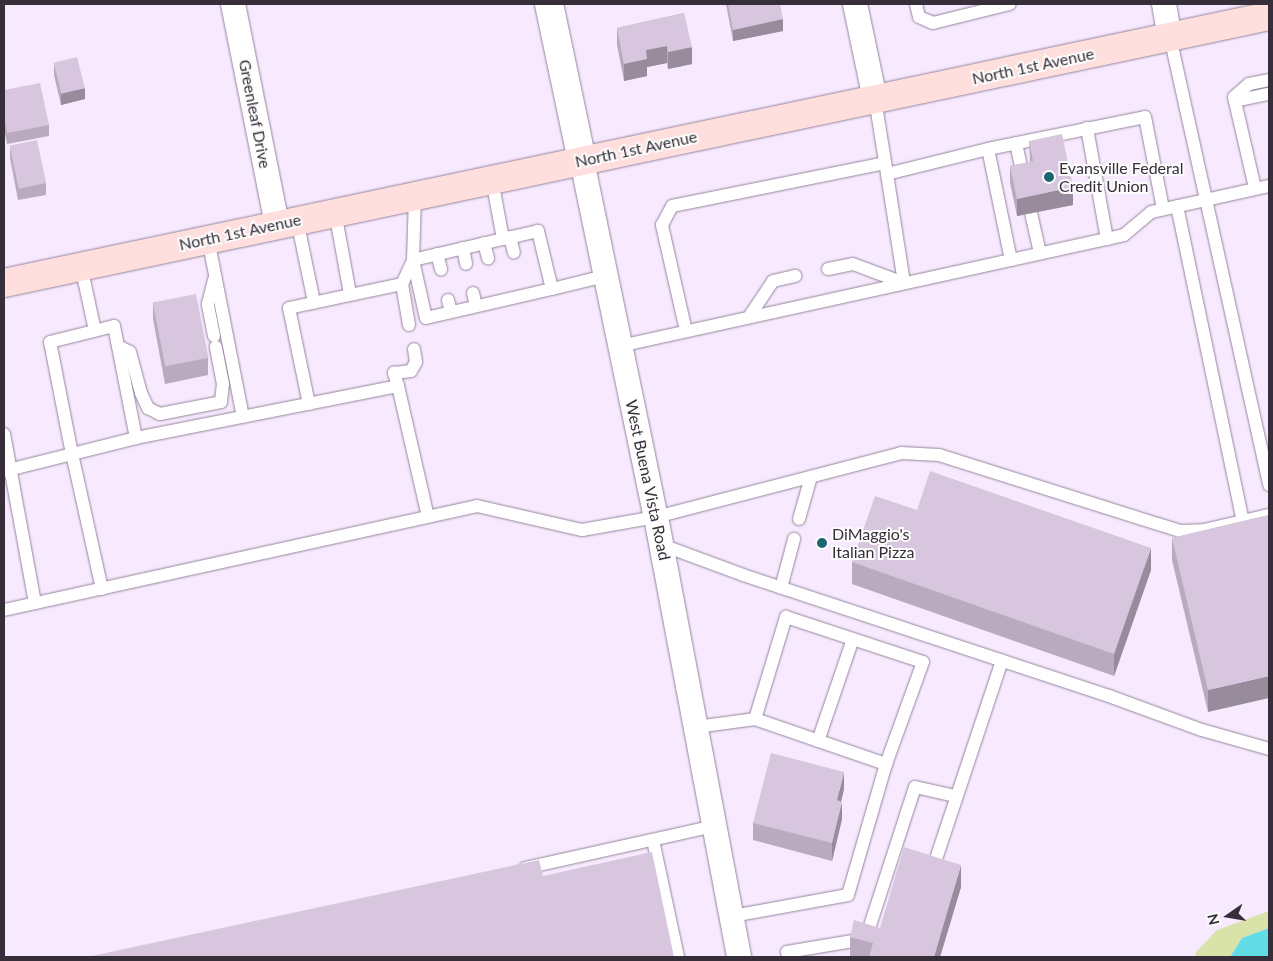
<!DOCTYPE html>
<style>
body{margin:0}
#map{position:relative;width:1273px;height:961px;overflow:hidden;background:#f7e9fe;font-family:Lato,sans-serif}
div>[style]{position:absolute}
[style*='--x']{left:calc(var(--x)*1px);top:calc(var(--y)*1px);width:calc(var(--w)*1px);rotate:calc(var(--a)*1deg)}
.green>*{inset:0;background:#d9e2a9}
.water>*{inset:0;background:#62dde6}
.roads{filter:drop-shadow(0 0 1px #95859c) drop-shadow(0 0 1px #95859c)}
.service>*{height:12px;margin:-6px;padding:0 6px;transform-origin:6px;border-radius:6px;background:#fff}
.minor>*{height:24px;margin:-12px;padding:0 12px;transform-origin:12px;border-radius:12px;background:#fff}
.tertiary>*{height:28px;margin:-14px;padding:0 14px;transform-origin:14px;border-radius:14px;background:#fff}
.primary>*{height:28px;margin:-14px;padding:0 14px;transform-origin:14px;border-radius:14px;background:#fedfdd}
.wall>*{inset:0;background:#baaac0}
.shaded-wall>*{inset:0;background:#978b9c}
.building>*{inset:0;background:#d8c6df;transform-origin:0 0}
.dots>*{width:14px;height:14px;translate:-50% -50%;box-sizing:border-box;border:2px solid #fcfcfc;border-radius:50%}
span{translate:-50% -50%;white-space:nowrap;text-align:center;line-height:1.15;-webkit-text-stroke:4px #fcfcfc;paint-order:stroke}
.street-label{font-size:16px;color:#362f39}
.poi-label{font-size:16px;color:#362f39}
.left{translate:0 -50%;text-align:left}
.frame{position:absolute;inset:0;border:5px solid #362f39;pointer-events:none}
.north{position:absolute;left:1203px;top:891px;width:50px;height:50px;-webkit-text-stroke:4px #fcfcfc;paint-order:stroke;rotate:257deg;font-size:14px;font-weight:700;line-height:20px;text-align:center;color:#362f39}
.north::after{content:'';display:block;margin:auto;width:18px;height:22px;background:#362f39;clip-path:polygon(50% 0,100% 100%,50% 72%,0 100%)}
</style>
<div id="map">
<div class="green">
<div style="clip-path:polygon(1269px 911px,1269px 928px,1242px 938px,1230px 957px,1195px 957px,1196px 952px,1217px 930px)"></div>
</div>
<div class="water">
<div style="clip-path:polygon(1269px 928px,1269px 957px,1230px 957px,1242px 938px)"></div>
</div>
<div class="roads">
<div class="service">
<div style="--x:916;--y:4;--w:13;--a:77"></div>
<div style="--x:919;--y:17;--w:15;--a:23"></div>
<div style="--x:933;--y:23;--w:79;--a:-13.9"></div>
<div style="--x:1170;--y:37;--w:459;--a:77.5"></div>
<div style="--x:875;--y:99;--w:76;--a:80.9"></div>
<div style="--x:887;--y:174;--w:104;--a:-13.9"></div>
<div style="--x:1235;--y:101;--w:35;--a:-12"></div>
<div style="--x:1087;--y:128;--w:113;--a:79.8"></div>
<div style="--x:1016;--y:143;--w:38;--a:78"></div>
<div style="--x:887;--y:174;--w:110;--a:81.1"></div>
<div style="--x:492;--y:180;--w:60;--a:79.4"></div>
<div style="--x:503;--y:239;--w:92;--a:166.9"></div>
<div style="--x:413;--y:260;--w:59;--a:77.4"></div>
<div style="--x:426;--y:318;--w:129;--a:-13"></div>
<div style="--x:552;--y:289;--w:60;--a:-103.6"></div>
<div style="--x:538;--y:231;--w:36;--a:167"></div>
<div style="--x:1255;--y:188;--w:93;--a:-103"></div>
<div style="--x:1234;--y:97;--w:20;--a:-41"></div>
<div style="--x:1249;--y:84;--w:20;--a:-11"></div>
<div style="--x:1177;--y:206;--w:322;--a:78.2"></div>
<div style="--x:335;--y:212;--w:83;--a:79.6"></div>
<div style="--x:1031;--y:213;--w:41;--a:77.3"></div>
<div style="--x:297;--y:220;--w:84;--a:78.3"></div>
<div style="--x:510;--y:237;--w:16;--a:76"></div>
<div style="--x:208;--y:239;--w:181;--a:78.9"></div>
<div style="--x:484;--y:243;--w:16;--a:75"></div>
<div style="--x:463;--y:248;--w:16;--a:79"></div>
<div style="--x:437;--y:254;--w:16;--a:75"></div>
<div style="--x:1011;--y:260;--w:113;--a:-101.7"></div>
<div style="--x:988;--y:149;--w:160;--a:-11.5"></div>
<div style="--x:1145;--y:117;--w:94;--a:78.9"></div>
<div style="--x:81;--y:266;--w:66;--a:77.8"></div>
<div style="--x:828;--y:269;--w:25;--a:-11"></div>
<div style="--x:853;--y:264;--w:54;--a:20.4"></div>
<div style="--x:552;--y:289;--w:55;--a:-13.8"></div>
<div style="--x:473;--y:293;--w:13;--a:77"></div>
<div style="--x:448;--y:300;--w:12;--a:76"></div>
<div style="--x:749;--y:317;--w:43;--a:-56.3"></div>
<div style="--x:773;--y:281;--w:23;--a:-13"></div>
<div style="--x:409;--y:325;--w:42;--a:-99.7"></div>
<div style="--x:402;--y:284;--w:26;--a:-65"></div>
<div style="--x:413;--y:260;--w:64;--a:-88.2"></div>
<div style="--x:686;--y:331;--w:109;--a:-102.8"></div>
<div style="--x:662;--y:225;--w:21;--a:-62"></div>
<div style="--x:672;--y:206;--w:217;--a:-11.4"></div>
<div style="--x:214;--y:336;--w:33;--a:-101"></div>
<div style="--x:208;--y:304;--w:25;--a:-76"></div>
<div style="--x:118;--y:346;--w:13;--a:27"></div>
<div style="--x:130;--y:352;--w:42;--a:75"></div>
<div style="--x:141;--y:393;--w:17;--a:65"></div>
<div style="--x:148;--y:408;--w:13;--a:27"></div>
<div style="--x:160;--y:414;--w:62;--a:-11.1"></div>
<div style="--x:221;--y:402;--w:18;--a:-84"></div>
<div style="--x:223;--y:384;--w:38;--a:-101"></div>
<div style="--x:620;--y:346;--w:516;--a:-12.42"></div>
<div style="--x:1124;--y:235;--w:35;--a:-40"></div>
<div style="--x:1151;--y:212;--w:121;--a:-12.4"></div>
<div style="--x:398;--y:386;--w:14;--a:-107"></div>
<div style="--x:394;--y:373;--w:17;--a:-7"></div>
<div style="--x:411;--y:371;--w:10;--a:-61"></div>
<div style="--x:416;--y:362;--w:13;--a:-99"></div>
<div style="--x:309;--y:404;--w:98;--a:-101.8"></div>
<div style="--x:289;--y:308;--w:116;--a:-12"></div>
<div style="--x:4;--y:434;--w:172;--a:79.6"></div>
<div style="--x:4;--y:471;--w:136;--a:-14"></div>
<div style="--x:136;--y:438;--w:267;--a:-11.2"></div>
<div style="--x:398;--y:386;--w:134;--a:77.1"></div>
<div style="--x:799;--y:519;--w:44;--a:-74.1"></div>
<div style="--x:662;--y:545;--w:86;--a:20.3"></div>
<div style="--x:743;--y:575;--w:385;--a:18.3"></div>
<div style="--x:1109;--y:696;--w:99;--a:20.1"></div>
<div style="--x:1202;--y:730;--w:70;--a:15.8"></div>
<div style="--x:781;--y:588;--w:51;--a:-75.1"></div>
<div style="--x:102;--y:589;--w:138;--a:-102.5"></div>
<div style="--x:72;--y:454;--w:114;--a:-101.1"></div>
<div style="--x:50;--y:342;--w:66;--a:-14"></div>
<div style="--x:114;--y:326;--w:114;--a:78.9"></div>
<div style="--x:4;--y:610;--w:484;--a:-12.4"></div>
<div style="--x:477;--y:506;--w:108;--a:12.9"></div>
<div style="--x:582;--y:530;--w:75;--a:-10"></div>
<div style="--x:656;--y:517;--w:253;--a:-14.6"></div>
<div style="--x:901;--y:453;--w:38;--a:3"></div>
<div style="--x:939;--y:455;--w:253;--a:17.5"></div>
<div style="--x:1180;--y:531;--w:24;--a:-2"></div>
<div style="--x:1204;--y:530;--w:67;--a:-13"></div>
<div style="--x:755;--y:719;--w:107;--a:-73.1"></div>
<div style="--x:786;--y:617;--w:144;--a:18.2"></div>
<div style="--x:923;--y:662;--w:109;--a:109.9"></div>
<div style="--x:696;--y:727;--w:60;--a:-7.7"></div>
<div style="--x:755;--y:719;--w:139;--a:19"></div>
<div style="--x:886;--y:764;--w:136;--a:106.2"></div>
<div style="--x:848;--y:895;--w:118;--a:169.7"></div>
<div style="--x:818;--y:741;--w:108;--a:-71.1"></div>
<div style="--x:653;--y:840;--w:120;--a:77.9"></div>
<div style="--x:937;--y:856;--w:206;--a:-71.6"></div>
<div style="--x:525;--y:868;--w:195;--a:-12.5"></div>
<div style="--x:865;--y:941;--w:162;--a:-72"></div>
<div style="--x:915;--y:787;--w:42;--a:12.4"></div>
<div style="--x:788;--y:957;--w:5;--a:-101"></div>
<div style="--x:787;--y:952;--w:79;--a:-9.5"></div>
</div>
<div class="minor">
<div style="--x:233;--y:4;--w:225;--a:78.7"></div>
<div style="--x:855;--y:4;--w:97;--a:78.1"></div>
<div style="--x:1164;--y:4;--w:34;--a:80"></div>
<div style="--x:582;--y:161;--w:364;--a:78.3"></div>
<div style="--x:656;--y:517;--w:448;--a:79.3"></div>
</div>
<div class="tertiary">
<div style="--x:549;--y:4;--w:160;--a:78.1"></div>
</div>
<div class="primary">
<div style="--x:4;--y:283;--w:1293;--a:-11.92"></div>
</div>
</div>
<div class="wall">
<div style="clip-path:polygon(726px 4px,780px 4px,783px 31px,733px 41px)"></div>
<div style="clip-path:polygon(684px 13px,692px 64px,668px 69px,667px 63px,647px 67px,647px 76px,624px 81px,617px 45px,617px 28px)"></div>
<div style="clip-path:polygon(54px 63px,85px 99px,61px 105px,54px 75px)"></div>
<div style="clip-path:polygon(4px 90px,49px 125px,49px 136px,7px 144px,4px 128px)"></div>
<div style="clip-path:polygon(1029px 141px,1073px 205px,1017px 216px,1010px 183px,1010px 166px,1030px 162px)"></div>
<div style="clip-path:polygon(10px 146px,46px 183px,46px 195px,18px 200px,10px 158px)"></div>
<div style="clip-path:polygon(153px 302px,208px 358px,208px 375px,165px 384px,153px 319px)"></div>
<div style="clip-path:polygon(917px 510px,1151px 570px,1114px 676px,852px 584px,852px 562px)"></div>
<div style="clip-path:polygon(1269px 515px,1208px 712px,1172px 560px,1172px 538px)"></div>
<div style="clip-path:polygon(844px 789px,841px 802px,842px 819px,832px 861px,753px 840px,753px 823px)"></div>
<div style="clip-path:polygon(961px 887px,940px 957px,850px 957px,850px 937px,880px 928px)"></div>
</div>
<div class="shaded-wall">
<div style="clip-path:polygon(783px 19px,783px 31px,733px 41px,733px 30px)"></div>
<div style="clip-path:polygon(667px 46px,667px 63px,647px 67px,647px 76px,624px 81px,624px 64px,646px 50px)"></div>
<div style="clip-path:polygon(692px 47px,692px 64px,668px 69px,668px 52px)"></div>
<div style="clip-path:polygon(85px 88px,85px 99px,61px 105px,61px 93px)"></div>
<div style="clip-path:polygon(1073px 187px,1073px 205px,1017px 216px,1017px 199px)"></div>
<div style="clip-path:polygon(1151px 548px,1151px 570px,1114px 676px,1114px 654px)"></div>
<div style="clip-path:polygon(1269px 676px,1269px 698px,1208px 712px,1208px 690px)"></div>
<div style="clip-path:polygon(844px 772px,844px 789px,837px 818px,837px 800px)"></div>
<div style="clip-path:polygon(842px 802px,842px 819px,832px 861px,832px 843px)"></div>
<div style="clip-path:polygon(961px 865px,961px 887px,940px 957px,934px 957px)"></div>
</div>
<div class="building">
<div style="clip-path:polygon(728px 4px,780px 4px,783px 19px,733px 30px)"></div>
<div style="clip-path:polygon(684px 13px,692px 47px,668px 52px,667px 46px,646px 50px,647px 59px,624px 64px,617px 28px)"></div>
<div style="left:77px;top:57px;width:32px;height:24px;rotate:76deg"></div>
<div style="clip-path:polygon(40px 83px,49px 125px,7px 133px,4px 116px,4px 90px)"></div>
<div style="clip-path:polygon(1062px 134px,1073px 187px,1017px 199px,1010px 166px,1033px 161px,1029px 141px)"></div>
<div style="left:37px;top:140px;width:44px;height:28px;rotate:78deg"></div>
<div style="left:196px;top:294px;width:65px;height:44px;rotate:79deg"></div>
<div style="clip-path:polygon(930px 471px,1151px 548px,1114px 654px,852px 562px,875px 496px,917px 510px)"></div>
<div style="clip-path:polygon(1269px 515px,1269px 676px,1208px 690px,1172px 538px)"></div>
<div style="clip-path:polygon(771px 753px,844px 772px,837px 800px,842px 802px,832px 843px,753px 823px)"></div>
<div style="clip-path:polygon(904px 847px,961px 865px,934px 957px,869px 957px,873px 943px,850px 937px,854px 920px,880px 928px)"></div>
<div style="clip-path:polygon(652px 852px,674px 957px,87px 957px,539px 860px,543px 876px)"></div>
</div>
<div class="dots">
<div style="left:1049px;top:177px;background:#1e6574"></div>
<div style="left:822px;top:543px;background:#1e6574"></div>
</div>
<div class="street-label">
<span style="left:1033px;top:66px;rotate:-12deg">North 1st Avenue</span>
<span style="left:255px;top:114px;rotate:79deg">Greenleaf Drive</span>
<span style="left:636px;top:149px;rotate:-12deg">North 1st Avenue</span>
<span style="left:240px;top:232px;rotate:-12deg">North 1st Avenue</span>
<span style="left:648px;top:480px;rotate:78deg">West Buena Vista Road</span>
</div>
<div class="poi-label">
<span class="left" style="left:1059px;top:177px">Evansville Federal<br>Credit Union</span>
<span class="left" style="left:832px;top:543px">DiMaggio's<br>Italian Pizza</span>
</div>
<div class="frame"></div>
<div class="north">N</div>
</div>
